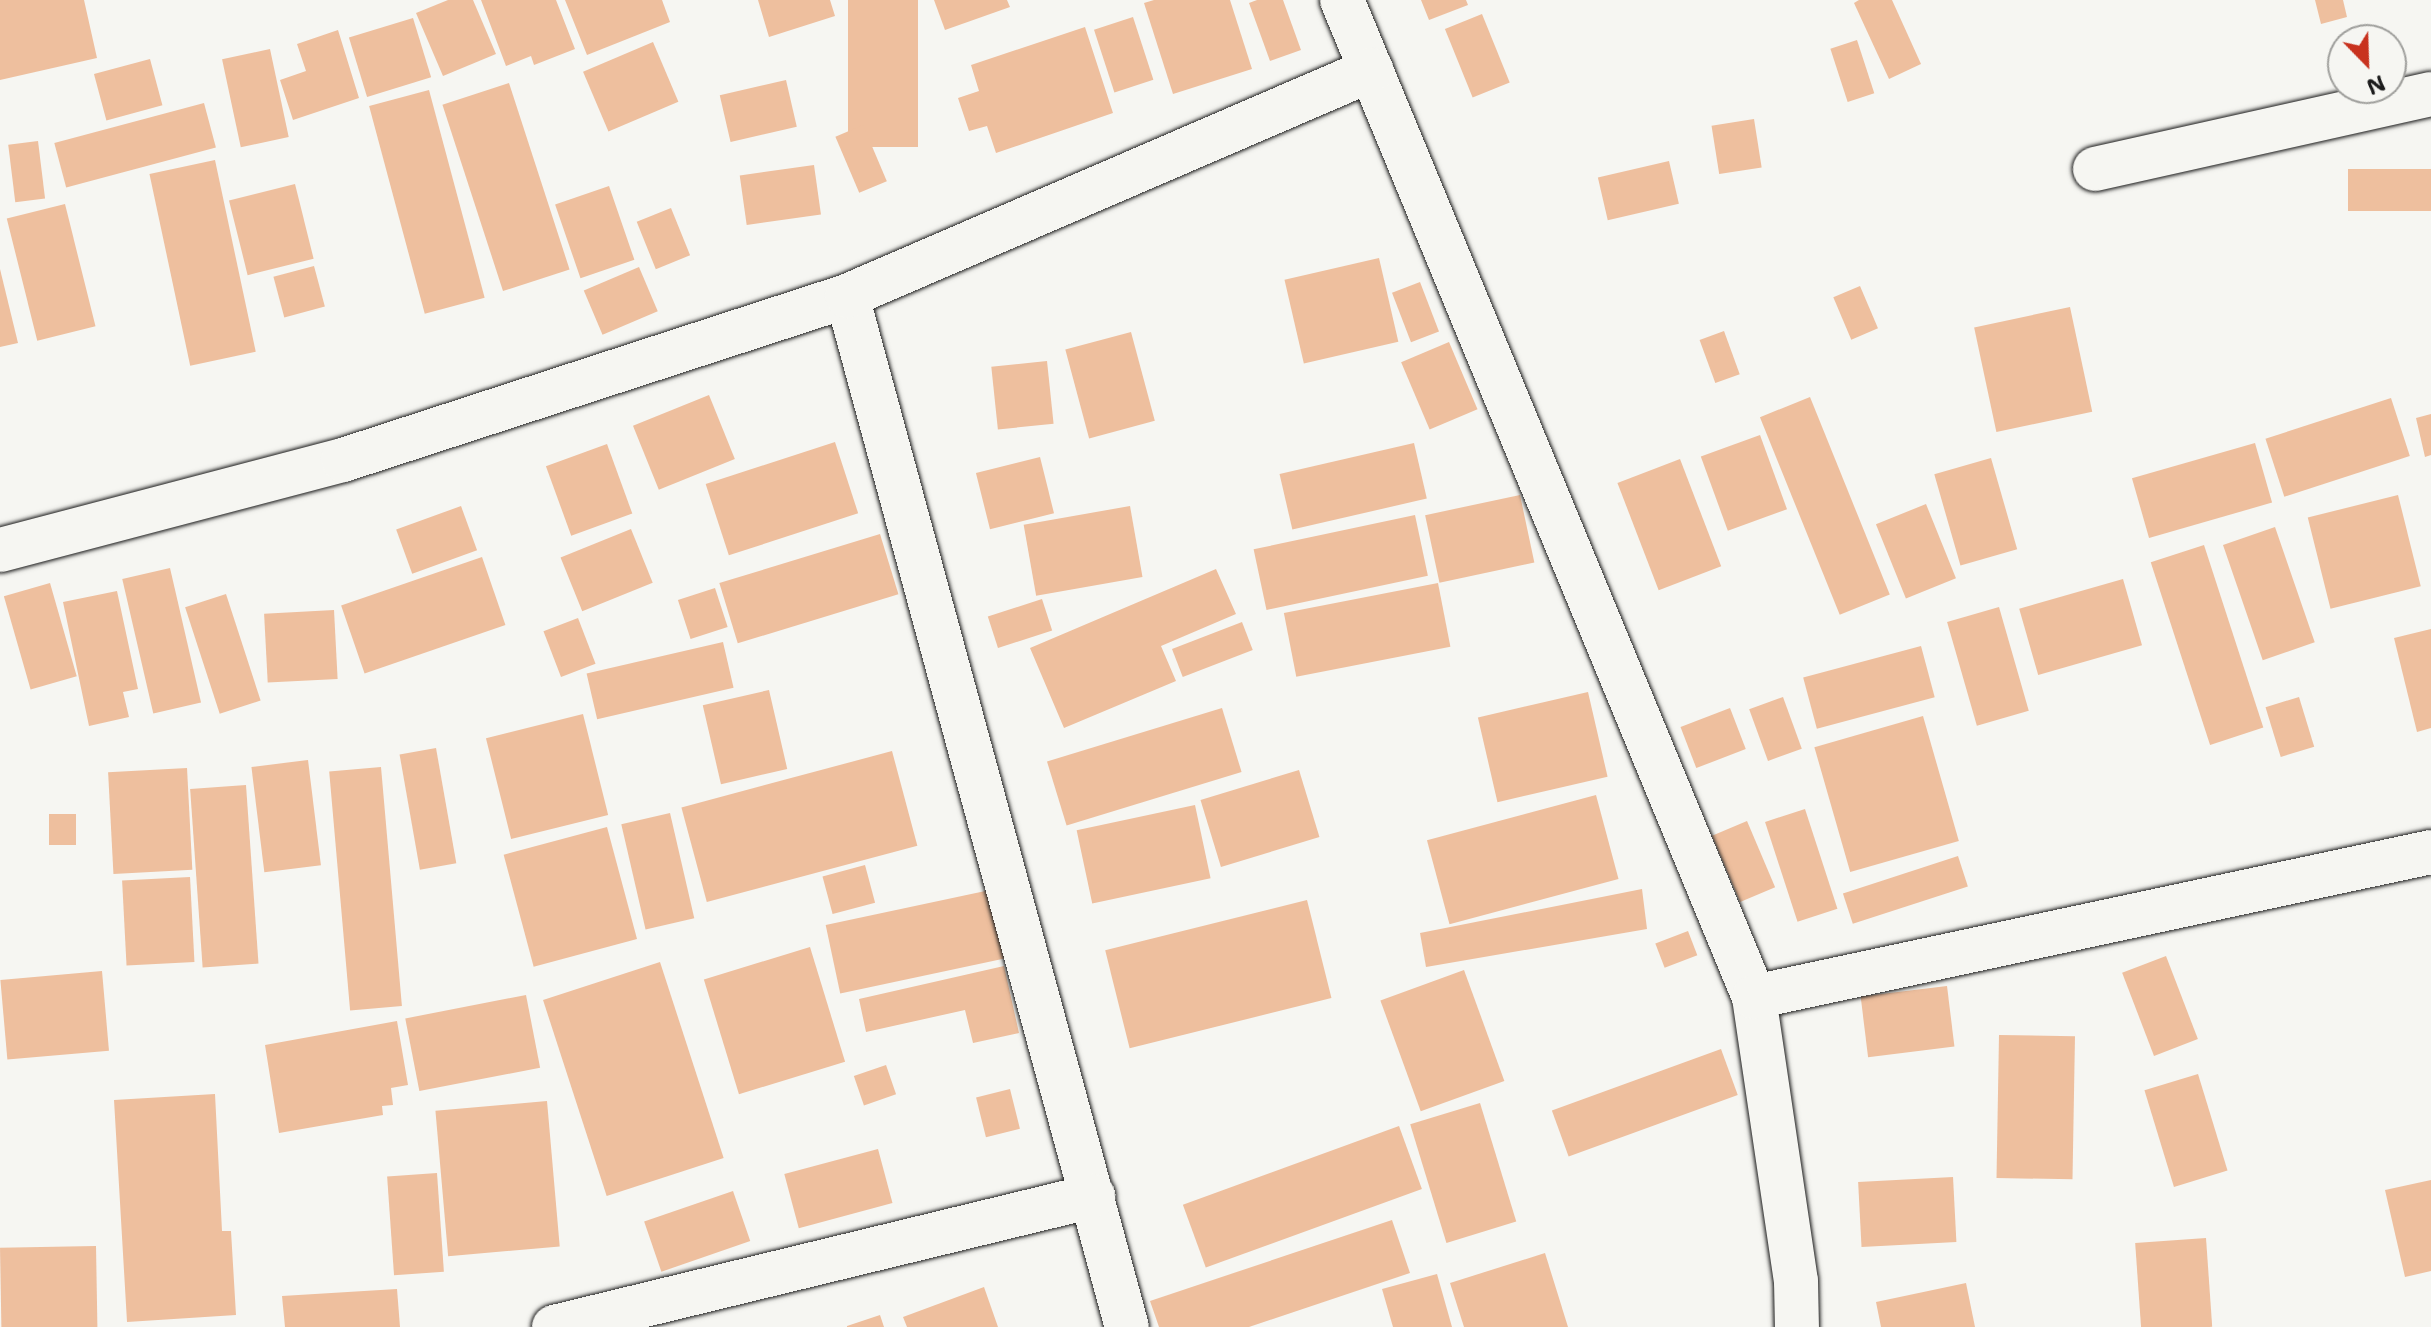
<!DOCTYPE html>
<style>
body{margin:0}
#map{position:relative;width:2431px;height:1327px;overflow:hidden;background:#f6f6f2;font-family:"Shantell Sans",sans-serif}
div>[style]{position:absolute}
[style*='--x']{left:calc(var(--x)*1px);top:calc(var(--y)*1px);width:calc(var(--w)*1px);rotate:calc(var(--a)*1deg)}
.building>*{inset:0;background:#eebf9e;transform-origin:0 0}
.roads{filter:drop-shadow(0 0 2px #1c1c1c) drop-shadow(0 0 2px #1c1c1c)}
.street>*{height:44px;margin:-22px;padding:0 22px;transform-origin:22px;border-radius:22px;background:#f6f6f2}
span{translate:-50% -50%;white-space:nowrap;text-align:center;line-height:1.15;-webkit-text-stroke:6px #f6f6f2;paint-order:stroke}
.north{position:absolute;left:2327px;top:24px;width:80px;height:80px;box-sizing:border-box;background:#f6f6f2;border:2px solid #9f9f9c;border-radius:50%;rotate:157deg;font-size:22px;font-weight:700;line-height:32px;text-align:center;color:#1c1c1c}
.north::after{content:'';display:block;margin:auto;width:28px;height:36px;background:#c8321e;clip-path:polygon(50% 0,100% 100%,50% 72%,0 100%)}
</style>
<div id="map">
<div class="building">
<div style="clip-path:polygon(0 0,84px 0,97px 58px,0 80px)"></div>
<div style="clip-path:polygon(448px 0,473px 0,496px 54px,443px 76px,416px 13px)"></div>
<div style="clip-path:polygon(481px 0,556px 0,575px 49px,534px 65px,531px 56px,506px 66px)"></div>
<div style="clip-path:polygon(565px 0,662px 0,670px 22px,587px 55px)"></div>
<div style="clip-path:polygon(758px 0,830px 0,835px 16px,769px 37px)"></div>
<div style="left:848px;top:0;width:70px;height:147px"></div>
<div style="clip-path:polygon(934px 0,1007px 0,1010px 7px,945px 30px)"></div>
<div style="clip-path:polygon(1154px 0,1230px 0,1252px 69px,1173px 94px,1144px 3px)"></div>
<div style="clip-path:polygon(1257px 0,1283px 0,1301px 50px,1270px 61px,1249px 3px)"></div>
<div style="clip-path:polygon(1421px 0,1466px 0,1468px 5px,1429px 20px)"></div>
<div style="clip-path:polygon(1859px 0,1892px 0,1921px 64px,1889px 79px,1854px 3px)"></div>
<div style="clip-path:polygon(2315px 0,2343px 0,2347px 17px,2321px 24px)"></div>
<div style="left:1482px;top:14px;width:74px;height:40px;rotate:68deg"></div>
<div style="left:1133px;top:17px;width:66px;height:41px;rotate:72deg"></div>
<div style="left:413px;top:18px;width:62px;height:67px;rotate:73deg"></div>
<div style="clip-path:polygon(1085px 27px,1113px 113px,996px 153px,987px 126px,969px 131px,958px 98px,979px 91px,971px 65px)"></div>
<div style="clip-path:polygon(338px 30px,359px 98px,293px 120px,280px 80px,306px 71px,297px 44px)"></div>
<div style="left:1857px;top:40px;width:56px;height:28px;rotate:72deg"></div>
<div style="left:653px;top:42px;width:65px;height:76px;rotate:67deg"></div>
<div style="left:270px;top:49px;width:90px;height:49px;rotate:78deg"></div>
<div style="left:150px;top:59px;width:48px;height:58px;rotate:75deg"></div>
<div style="left:786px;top:80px;width:48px;height:68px;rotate:77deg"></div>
<div style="left:509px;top:83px;width:196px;height:70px;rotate:72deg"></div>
<div style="left:429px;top:90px;width:215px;height:62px;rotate:75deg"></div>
<div style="left:204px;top:103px;width:46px;height:155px;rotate:75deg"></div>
<div style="left:1754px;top:119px;width:49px;height:43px;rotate:81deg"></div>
<div style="left:863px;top:125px;width:61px;height:30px;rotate:67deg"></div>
<div style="left:38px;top:141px;width:58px;height:30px;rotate:83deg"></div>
<div style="left:215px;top:160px;width:196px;height:67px;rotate:78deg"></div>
<div style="left:1669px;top:161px;width:44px;height:73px;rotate:77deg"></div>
<div style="left:814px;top:165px;width:50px;height:75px;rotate:82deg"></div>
<div style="left:2431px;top:169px;width:42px;height:83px;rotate:90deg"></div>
<div style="left:295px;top:184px;width:77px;height:68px;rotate:76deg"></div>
<div style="left:609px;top:186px;width:78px;height:57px;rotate:71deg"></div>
<div style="left:65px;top:204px;width:126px;height:60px;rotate:76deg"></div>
<div style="left:671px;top:208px;width:51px;height:37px;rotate:68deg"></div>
<div style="left:1379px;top:258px;width:86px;height:97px;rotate:77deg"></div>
<div style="left:314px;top:266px;width:42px;height:42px;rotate:75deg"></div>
<div style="left:639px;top:267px;width:48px;height:60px;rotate:67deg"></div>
<div style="clip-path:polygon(0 269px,18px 343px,0 347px)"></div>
<div style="left:1420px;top:282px;width:53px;height:30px;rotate:69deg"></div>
<div style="left:1860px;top:286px;width:46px;height:29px;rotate:67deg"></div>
<div style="left:2070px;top:307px;width:107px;height:98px;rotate:78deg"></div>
<div style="left:1724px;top:331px;width:46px;height:26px;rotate:70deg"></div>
<div style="left:1131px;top:332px;width:92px;height:68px;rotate:75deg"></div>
<div style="left:1449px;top:342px;width:73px;height:52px;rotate:67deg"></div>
<div style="left:1047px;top:361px;width:63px;height:56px;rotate:84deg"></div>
<div style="left:709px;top:395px;width:69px;height:82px;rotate:68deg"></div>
<div style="left:1810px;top:397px;width:213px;height:54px;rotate:68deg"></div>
<div style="left:2391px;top:398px;width:61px;height:132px;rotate:72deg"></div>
<div style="clip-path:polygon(2431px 414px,2431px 455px,2425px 457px,2416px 418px)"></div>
<div style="left:1760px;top:435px;width:79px;height:63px;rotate:70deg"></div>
<div style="left:835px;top:442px;width:75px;height:136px;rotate:72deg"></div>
<div style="left:1414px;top:443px;width:57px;height:138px;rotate:77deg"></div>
<div style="left:2255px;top:443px;width:62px;height:128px;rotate:74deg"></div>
<div style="left:607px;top:444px;width:74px;height:65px;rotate:70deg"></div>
<div style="left:1040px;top:457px;width:58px;height:66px;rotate:76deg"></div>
<div style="left:1991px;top:458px;width:95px;height:59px;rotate:74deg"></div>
<div style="left:1680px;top:459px;width:115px;height:67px;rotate:69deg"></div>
<div style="left:1520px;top:495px;width:69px;height:97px;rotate:78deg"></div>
<div style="left:2398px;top:495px;width:94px;height:93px;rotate:76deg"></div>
<div style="left:1926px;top:504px;width:80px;height:54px;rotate:68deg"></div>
<div style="left:461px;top:506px;width:47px;height:69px;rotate:70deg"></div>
<div style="left:1130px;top:506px;width:72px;height:108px;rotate:80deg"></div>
<div style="left:1415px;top:515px;width:62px;height:165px;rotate:78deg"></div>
<div style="left:2275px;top:527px;width:122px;height:55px;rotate:71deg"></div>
<div style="left:631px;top:529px;width:58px;height:76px;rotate:68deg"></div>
<div style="left:880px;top:534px;width:63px;height:168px;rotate:73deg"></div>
<div style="left:2204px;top:545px;width:192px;height:56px;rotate:72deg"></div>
<div style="left:482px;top:557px;width:72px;height:149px;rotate:71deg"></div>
<div style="left:170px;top:568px;width:138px;height:49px;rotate:77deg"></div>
<div style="clip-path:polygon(1216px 569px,1236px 614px,1161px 646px,1176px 681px,1064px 728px,1030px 648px)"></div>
<div style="left:2123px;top:579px;width:69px;height:108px;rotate:74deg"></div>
<div style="left:50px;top:583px;width:97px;height:48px;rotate:74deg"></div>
<div style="left:1438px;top:583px;width:65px;height:157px;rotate:79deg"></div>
<div style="left:715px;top:588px;width:41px;height:39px;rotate:72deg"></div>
<div style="clip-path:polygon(117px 591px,138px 689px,123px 692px,129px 717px,89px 726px,63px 602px)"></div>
<div style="left:226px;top:594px;width:112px;height:43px;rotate:72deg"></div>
<div style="left:1042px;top:599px;width:33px;height:57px;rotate:72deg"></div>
<div style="left:1999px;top:607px;width:108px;height:54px;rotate:74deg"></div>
<div style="left:334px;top:610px;width:69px;height:70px;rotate:87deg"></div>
<div style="left:578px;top:618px;width:49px;height:37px;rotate:69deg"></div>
<div style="left:1242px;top:622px;width:30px;height:75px;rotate:69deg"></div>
<div style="clip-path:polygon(2431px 629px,2431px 728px,2417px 732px,2394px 638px)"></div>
<div style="left:723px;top:642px;width:47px;height:140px;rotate:77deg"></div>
<div style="left:1921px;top:646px;width:53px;height:122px;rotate:75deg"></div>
<div style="left:769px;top:690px;width:81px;height:68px;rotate:77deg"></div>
<div style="left:1588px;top:692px;width:87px;height:113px;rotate:77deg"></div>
<div style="left:1783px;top:697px;width:55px;height:36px;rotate:70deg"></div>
<div style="left:2299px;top:697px;width:52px;height:35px;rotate:73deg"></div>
<div style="left:1222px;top:708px;width:67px;height:183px;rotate:73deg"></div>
<div style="left:1730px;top:708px;width:44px;height:53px;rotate:69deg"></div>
<div style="left:583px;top:714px;width:104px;height:100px;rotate:76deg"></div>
<div style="left:1923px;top:716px;width:130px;height:113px;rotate:74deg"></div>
<div style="left:436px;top:748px;width:117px;height:37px;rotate:80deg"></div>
<div style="left:892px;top:751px;width:98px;height:218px;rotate:75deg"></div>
<div style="left:308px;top:760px;width:106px;height:57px;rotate:83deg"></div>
<div style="left:381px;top:767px;width:240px;height:52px;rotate:85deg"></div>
<div style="left:187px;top:768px;width:102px;height:79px;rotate:87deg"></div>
<div style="left:1299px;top:770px;width:70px;height:103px;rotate:73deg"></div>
<div style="left:246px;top:785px;width:179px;height:56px;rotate:86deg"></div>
<div style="left:1596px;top:795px;width:87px;height:175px;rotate:75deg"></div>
<div style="left:1195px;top:805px;width:75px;height:121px;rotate:78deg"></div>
<div style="left:1805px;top:809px;width:105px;height:42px;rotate:72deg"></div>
<div style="left:670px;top:813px;width:108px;height:50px;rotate:77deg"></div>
<div style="left:49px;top:814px;width:27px;height:31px"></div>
<div style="left:1747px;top:821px;width:72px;height:38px;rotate:67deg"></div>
<div style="left:607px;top:827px;width:116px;height:107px;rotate:75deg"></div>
<div style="left:1958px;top:856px;width:32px;height:121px;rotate:72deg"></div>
<div style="left:865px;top:865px;width:39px;height:44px;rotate:75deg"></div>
<div style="left:190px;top:877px;width:85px;height:68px;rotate:87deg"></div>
<div style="clip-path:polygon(1642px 889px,1647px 929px,1426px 967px,1420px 933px)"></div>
<div style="left:990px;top:890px;width:70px;height:168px;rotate:78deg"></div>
<div style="left:1307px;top:900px;width:101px;height:208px;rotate:76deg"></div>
<div style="left:1688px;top:931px;width:26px;height:35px;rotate:69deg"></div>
<div style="left:810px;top:947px;width:120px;height:111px;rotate:73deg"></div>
<div style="left:2166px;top:956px;width:89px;height:47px;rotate:69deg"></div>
<div style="left:660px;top:962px;width:206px;height:123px;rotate:72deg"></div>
<div style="clip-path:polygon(1004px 966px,1019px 1033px,973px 1043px,965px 1010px,866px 1032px,859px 999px)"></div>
<div style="left:1464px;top:970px;width:118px;height:89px;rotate:70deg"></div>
<div style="left:102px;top:971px;width:80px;height:102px;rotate:85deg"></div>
<div style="left:1947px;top:986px;width:61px;height:87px;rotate:83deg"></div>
<div style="left:526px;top:995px;width:74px;height:123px;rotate:79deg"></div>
<div style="clip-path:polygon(397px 1021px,408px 1085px,391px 1088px,393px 1105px,382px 1106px,383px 1115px,279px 1133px,265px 1045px)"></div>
<div style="left:1999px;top:1035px;width:76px;height:143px;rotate:1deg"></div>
<div style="left:1721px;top:1049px;width:49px;height:180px;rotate:70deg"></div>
<div style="left:886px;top:1065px;width:31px;height:34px;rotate:71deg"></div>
<div style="left:2198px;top:1074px;width:101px;height:56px;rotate:73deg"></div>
<div style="left:1010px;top:1089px;width:41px;height:35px;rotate:76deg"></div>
<div style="clip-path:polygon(215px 1094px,222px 1231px,231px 1231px,236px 1315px,127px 1322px,114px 1100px)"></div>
<div style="left:547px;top:1101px;width:146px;height:112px;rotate:85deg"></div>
<div style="left:1480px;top:1103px;width:124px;height:73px;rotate:73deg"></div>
<div style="left:1399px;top:1126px;width:67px;height:230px;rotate:70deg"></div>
<div style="left:878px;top:1149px;width:56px;height:97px;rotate:75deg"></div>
<div style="left:437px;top:1173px;width:99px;height:50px;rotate:86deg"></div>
<div style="left:1953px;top:1177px;width:65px;height:95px;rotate:87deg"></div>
<div style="clip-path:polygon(2431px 1180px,2431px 1271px,2405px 1277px,2385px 1190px)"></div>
<div style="left:733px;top:1191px;width:53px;height:94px;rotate:71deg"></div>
<div style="clip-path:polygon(1392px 1220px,1410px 1273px,1249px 1327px,1159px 1327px,1150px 1301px)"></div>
<div style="left:2206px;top:1238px;width:89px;height:71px;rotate:86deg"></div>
<div style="left:96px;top:1246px;width:81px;height:96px;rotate:89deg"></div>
<div style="clip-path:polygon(1545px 1253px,1568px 1327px,1464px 1327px,1450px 1283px)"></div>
<div style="clip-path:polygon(1437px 1274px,1452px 1327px,1393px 1327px,1382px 1289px)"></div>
<div style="clip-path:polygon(1966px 1283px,1975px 1327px,1881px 1327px,1876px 1302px)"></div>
<div style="clip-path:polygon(984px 1287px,998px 1327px,907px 1327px,903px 1317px)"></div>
<div style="clip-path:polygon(397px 1289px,400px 1327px,285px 1327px,282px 1296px)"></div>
<div style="clip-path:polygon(880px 1315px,884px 1327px,847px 1327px,847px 1326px)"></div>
</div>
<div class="roads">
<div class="street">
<div style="--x:1342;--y:0;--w:1079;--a:67.55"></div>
<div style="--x:1754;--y:997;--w:287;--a:81.6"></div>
<div style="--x:1796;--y:1281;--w:46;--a:88.8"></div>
<div style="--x:2095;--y:169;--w:344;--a:-12.6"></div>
<div style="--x:847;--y:296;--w:1068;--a:74.81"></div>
<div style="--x:0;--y:550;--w:355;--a:-14.7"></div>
<div style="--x:343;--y:460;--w:530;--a:-18.02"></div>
<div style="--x:847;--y:296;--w:571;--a:-23.33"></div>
<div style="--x:1754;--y:997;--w:692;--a:-12.09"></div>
<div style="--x:554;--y:1327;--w:555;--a:-13.66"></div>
</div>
</div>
<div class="north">N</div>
</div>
